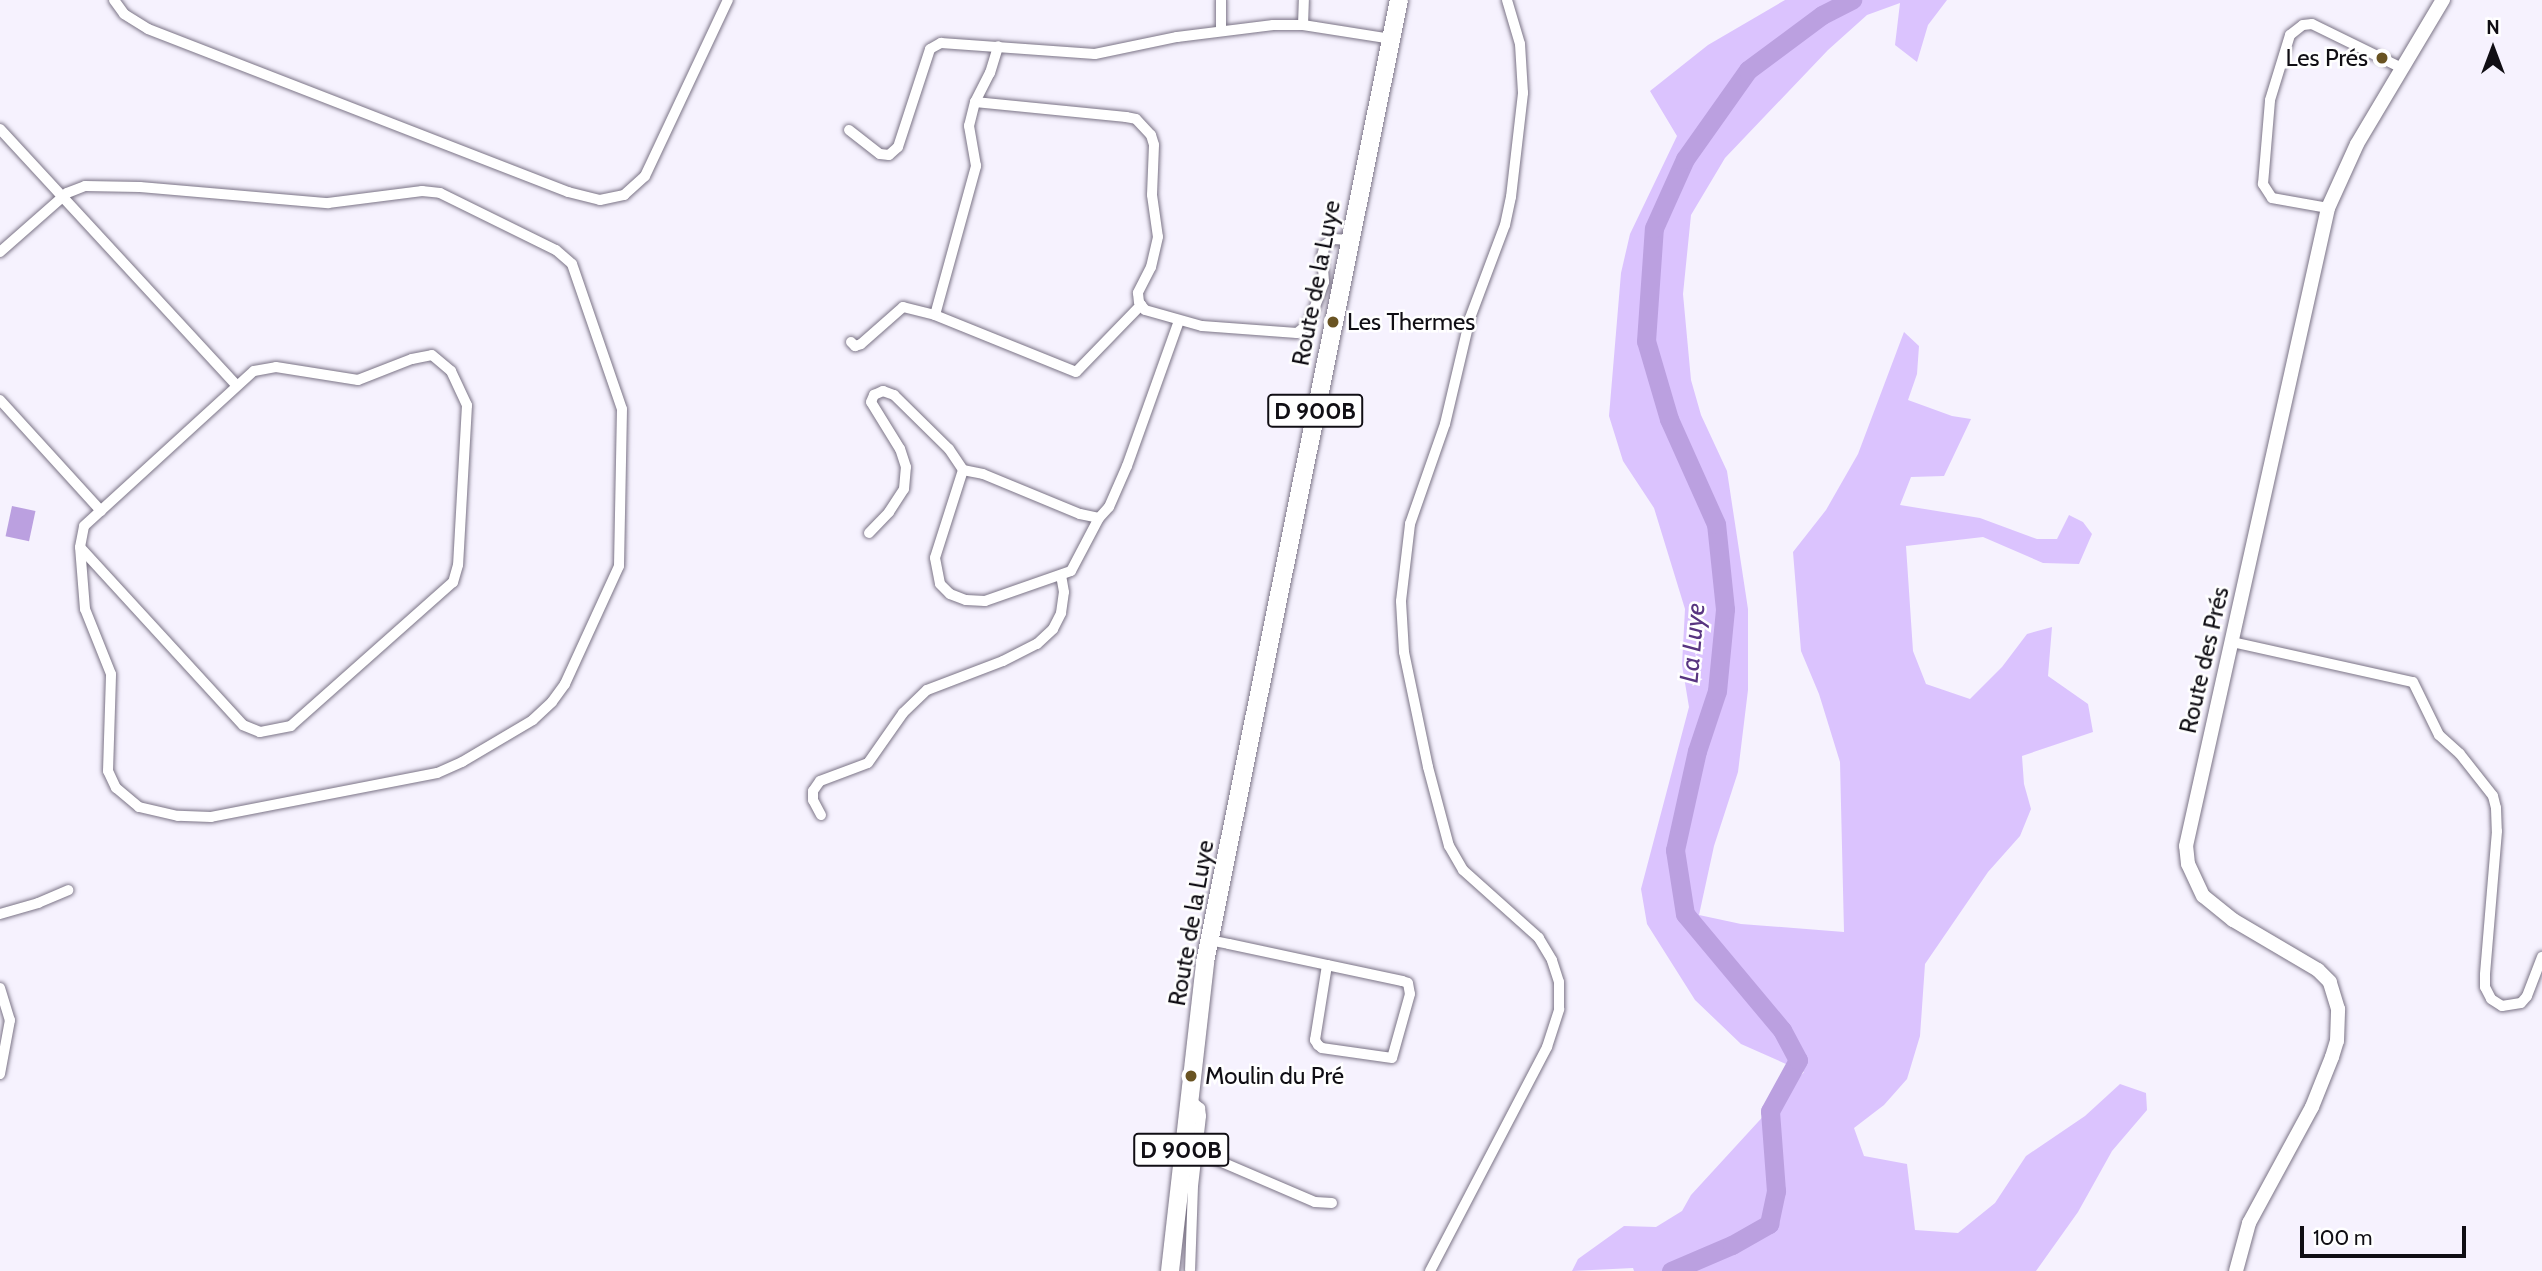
<!DOCTYPE html>
<meta charset="utf-8">
<style>
body{margin:0}
#map{position:relative;width:2542px;height:1271px;overflow:hidden;background:#f6f2fe;font-family:Cabin,sans-serif}
div>[style]{position:absolute}
[style*='--x']{left:calc(var(--x)*1px);top:calc(var(--y)*1px);width:calc(var(--w)*1px);rotate:calc(var(--a)*1deg)}
.green>*{inset:0;background:#dbc3fe}
.water>*{inset:0;background:#bba0e0;transform-origin:0 0}
.river>*{height:19px;margin:-9.5px;padding:0 9.5px;transform-origin:9.5px;border-radius:9.5px;background:#bba0e0}
.roads{filter:drop-shadow(0 0 2px #7b7486) drop-shadow(0 0 2px #7b7486)}
.minor>*{height:10px;margin:-5px;padding:0 5px;transform-origin:5px;border-radius:5px;background:#fff}
.tertiary>*{height:14px;margin:-7px;padding:0 7px;transform-origin:7px;border-radius:7px;background:#fff}
.primary>*{height:18px;margin:-9px;padding:0 9px;transform-origin:9px;border-radius:9px;background:#fff}
.dots>*{width:19px;height:19px;translate:-50% -50%;box-sizing:border-box;border:4px solid #fff;border-radius:50%}
span{translate:-50% -50%;white-space:nowrap;text-align:center;line-height:1.15;-webkit-text-stroke:5px #fff;paint-order:stroke}
.shield-label span{padding:2px 5px;background:#fff;border:2px solid;border-radius:5px;-webkit-text-stroke-width:0}
.shield-label{font-size:23px;color:#100e14;font-weight:700}
.poi-label{font-size:24px;color:#100e14}
.right{translate:-100% -50%;text-align:right}
.left{translate:0 -50%;text-align:left}
.street-label{font-size:24px;color:#100e14}
.water-label{font-size:26px;color:#583580;font-style:italic}
.north{position:absolute;left:2458px;top:14px;width:70px;height:70px;-webkit-text-stroke:5px #fff;paint-order:stroke;rotate:0deg;font-size:19px;font-weight:700;line-height:28px;text-align:center;color:#100e14}
.north::after{content:'';display:block;margin:auto;width:24px;height:32px;background:#100e14;clip-path:polygon(50% 0,100% 100%,50% 72%,0 100%)}
.scale{position:absolute;left:2300px;top:1226px;width:166px;height:32px;box-sizing:border-box;border:4px solid #100e14;border-top:0;padding-left:9px;font-size:21px;line-height:24px;white-space:nowrap;color:#100e14;-webkit-text-stroke:5px #fff;paint-order:stroke}
</style>
<div id="map">
<div class="green">
<div style="clip-path:polygon(1785px 0,1947px 0,1928px 25px,1917px 62px,1895px 45px,1900px 3px,1867px 15px,1828px 50px,1725px 158px,1691px 215px,1683px 294px,1691px 380px,1701px 415px,1727px 471px,1748px 609px,1748px 690px,1738px 772px,1714px 846px,1699px 915px,1741px 924px,1844px 932px,1840px 762px,1819px 694px,1801px 651px,1793px 552px,1826px 510px,1858px 454px,1904px 332px,1919px 346px,1917px 374px,1908px 400px,1952px 416px,1971px 419px,1944px 476px,1911px 477px,1900px 505px,1980px 518px,2037px 539px,2057px 539px,2069px 515px,2083px 522px,2092px 534px,2079px 564px,2043px 563px,1983px 537px,1906px 546px,1913px 651px,1926px 684px,1970px 699px,2002px 667px,2027px 634px,2052px 627px,2048px 676px,2088px 704px,2093px 732px,2022px 756px,2024px 784px,2031px 809px,2020px 836px,1988px 872px,1925px 964px,1920px 1036px,1907px 1079px,1884px 1105px,1854px 1128px,1864px 1156px,1907px 1164px,1915px 1230px,1958px 1233px,1995px 1203px,2026px 1156px,2085px 1116px,2120px 1084px,2146px 1093px,2147px 1110px,2112px 1151px,2078px 1212px,2036px 1271px,1634px 1271px,1633px 1268px,1572px 1271px,1578px 1259px,1624px 1226px,1656px 1227px,1682px 1211px,1691px 1195px,1804px 1072px,1741px 1044px,1695px 1000px,1647px 924px,1641px 889px,1689px 707px,1682px 665px,1685px 609px,1654px 508px,1623px 461px,1609px 416px,1621px 273px,1630px 234px,1677px 136px,1650px 91px,1708px 45px)"></div>
</div>
<div class="water">
<div style="left:12px;top:506px;width:24px;height:31px;rotate:12deg"></div>
</div>
<div class="river">
<div style="--x:1671;--y:1271;--w:66;--a:-23.1"></div>
<div style="--x:1732;--y:1245;--w:43;--a:-29.6"></div>
<div style="--x:1769;--y:1224;--w:34;--a:-78"></div>
<div style="--x:1776;--y:1191;--w:80;--a:-94.3"></div>
<div style="--x:1770;--y:1111;--w:58;--a:-61.2"></div>
<div style="--x:1798;--y:1060;--w:34;--a:-118"></div>
<div style="--x:1782;--y:1030;--w:151;--a:-129.9"></div>
<div style="--x:1685;--y:914;--w:65;--a:-98.9"></div>
<div style="--x:1675;--y:850;--w:101;--a:-77.5"></div>
<div style="--x:1697;--y:751;--w:63;--a:-71.6"></div>
<div style="--x:1717;--y:691;--w:82;--a:-84.4"></div>
<div style="--x:1725;--y:609;--w:85;--a:-96"></div>
<div style="--x:1716;--y:524;--w:115;--a:-114.1"></div>
<div style="--x:1669;--y:419;--w:81;--a:-106.4"></div>
<div style="--x:1646;--y:341;--w:113;--a:-86"></div>
<div style="--x:1654;--y:228;--w:76;--a:-65.8"></div>
<div style="--x:1685;--y:159;--w:109;--a:-54.7"></div>
<div style="--x:1748;--y:70;--w:92;--a:-36.6"></div>
<div style="--x:1822;--y:15;--w:34;--a:-27"></div>
</div>
<div class="roads">
<div class="minor">
<div style="--x:114;--y:0;--w:17;--a:54"></div>
<div style="--x:124;--y:14;--w:28;--a:32"></div>
<div style="--x:148;--y:29;--w:451;--a:21.2"></div>
<div style="--x:568;--y:192;--w:33;--a:14"></div>
<div style="--x:600;--y:200;--w:25;--a:-12"></div>
<div style="--x:624;--y:195;--w:28;--a:-42"></div>
<div style="--x:645;--y:176;--w:195;--a:-64.8"></div>
<div style="--x:1303;--y:25;--w:25;--a:-88"></div>
<div style="--x:1221;--y:31;--w:31;--a:-90"></div>
<div style="--x:975;--y:102;--w:33;--a:-63"></div>
<div style="--x:990;--y:73;--w:28;--a:-73"></div>
<div style="--x:0;--y:129;--w:348;--a:47.3"></div>
<div style="--x:849;--y:130;--w:39;--a:38"></div>
<div style="--x:880;--y:154;--w:9;--a:6"></div>
<div style="--x:889;--y:155;--w:12;--a:-42"></div>
<div style="--x:898;--y:147;--w:103;--a:-71.9"></div>
<div style="--x:930;--y:49;--w:13;--a:-29"></div>
<div style="--x:941;--y:43;--w:154;--a:4.1"></div>
<div style="--x:1095;--y:54;--w:84;--a:-11.7"></div>
<div style="--x:1177;--y:37;--w:97;--a:-7.1"></div>
<div style="--x:1273;--y:25;--w:30;--a:0"></div>
<div style="--x:1303;--y:25;--w:89;--a:9"></div>
<div style="--x:2328;--y:208;--w:57;--a:-169.9"></div>
<div style="--x:2272;--y:198;--w:17;--a:-123"></div>
<div style="--x:2263;--y:184;--w:84;--a:-85.2"></div>
<div style="--x:2270;--y:100;--w:68;--a:-72.9"></div>
<div style="--x:2290;--y:35;--w:16;--a:-38"></div>
<div style="--x:2303;--y:25;--w:9;--a:-6"></div>
<div style="--x:2312;--y:24;--w:100;--a:26.1"></div>
<div style="--x:0;--y:252;--w:89;--a:-41.4"></div>
<div style="--x:67;--y:193;--w:19;--a:-21"></div>
<div style="--x:85;--y:186;--w:55;--a:1"></div>
<div style="--x:140;--y:187;--w:189;--a:4.9"></div>
<div style="--x:328;--y:203;--w:95;--a:-7.3"></div>
<div style="--x:422;--y:191;--w:18;--a:6"></div>
<div style="--x:440;--y:193;--w:129;--a:26.2"></div>
<div style="--x:556;--y:250;--w:21;--a:41"></div>
<div style="--x:572;--y:264;--w:153;--a:71"></div>
<div style="--x:622;--y:409;--w:157;--a:91.1"></div>
<div style="--x:619;--y:566;--w:130;--a:114.6"></div>
<div style="--x:565;--y:684;--w:22;--a:126"></div>
<div style="--x:552;--y:702;--w:26;--a:137"></div>
<div style="--x:533;--y:720;--w:82;--a:149.4"></div>
<div style="--x:462;--y:762;--w:27;--a:156"></div>
<div style="--x:437;--y:773;--w:230;--a:169"></div>
<div style="--x:211;--y:817;--w:33;--a:-178"></div>
<div style="--x:178;--y:816;--w:40;--a:-167"></div>
<div style="--x:139;--y:807;--w:30;--a:-140"></div>
<div style="--x:116;--y:788;--w:19;--a:-115"></div>
<div style="--x:108;--y:771;--w:97;--a:-88.2"></div>
<div style="--x:111;--y:674;--w:70;--a:-111.8"></div>
<div style="--x:85;--y:609;--w:62;--a:-94.6"></div>
<div style="--x:80;--y:547;--w:21;--a:-79"></div>
<div style="--x:84;--y:526;--w:230;--a:-42.4"></div>
<div style="--x:254;--y:371;--w:22;--a:-10"></div>
<div style="--x:276;--y:367;--w:83;--a:9"></div>
<div style="--x:358;--y:380;--w:58;--a:-21.3"></div>
<div style="--x:412;--y:359;--w:20;--a:-11"></div>
<div style="--x:432;--y:355;--w:25;--a:40"></div>
<div style="--x:451;--y:371;--w:38;--a:65"></div>
<div style="--x:467;--y:405;--w:160;--a:93.2"></div>
<div style="--x:458;--y:565;--w:18;--a:106"></div>
<div style="--x:453;--y:582;--w:217;--a:138.4"></div>
<div style="--x:291;--y:726;--w:32;--a:169"></div>
<div style="--x:260;--y:732;--w:18;--a:-158"></div>
<div style="--x:243;--y:725;--w:241;--a:-132.5"></div>
<div style="--x:1141;--y:305;--w:93;--a:134.1"></div>
<div style="--x:1076;--y:372;--w:152;--a:-158"></div>
<div style="--x:935;--y:315;--w:155;--a:-74.6"></div>
<div style="--x:976;--y:166;--w:41;--a:-99.9"></div>
<div style="--x:969;--y:126;--w:25;--a:-76"></div>
<div style="--x:975;--y:102;--w:152;--a:5.7"></div>
<div style="--x:1126;--y:117;--w:10;--a:11"></div>
<div style="--x:1136;--y:119;--w:22;--a:47"></div>
<div style="--x:1151;--y:135;--w:10;--a:73"></div>
<div style="--x:1154;--y:145;--w:50;--a:92.3"></div>
<div style="--x:1152;--y:195;--w:42;--a:81.9"></div>
<div style="--x:1158;--y:237;--w:31;--a:103"></div>
<div style="--x:1151;--y:267;--w:29;--a:117"></div>
<div style="--x:1138;--y:293;--w:9;--a:84"></div>
<div style="--x:1139;--y:302;--w:4;--a:56"></div>
<div style="--x:1141;--y:305;--w:6;--a:51"></div>
<div style="--x:1145;--y:310;--w:59;--a:15.7"></div>
<div style="--x:1202;--y:326;--w:95;--a:4.2"></div>
<div style="--x:1297;--y:333;--w:16;--a:-40"></div>
<div style="--x:1309;--y:323;--w:44;--a:-69.9"></div>
<div style="--x:1324;--y:282;--w:26;--a:-94"></div>
<div style="--x:1322;--y:256;--w:11;--a:-75"></div>
<div style="--x:1325;--y:245;--w:11;--a:-34"></div>
<div style="--x:1334;--y:239;--w:15;--a:4"></div>
<div style="--x:851;--y:342;--w:6;--a:45"></div>
<div style="--x:855;--y:346;--w:6;--a:-18"></div>
<div style="--x:861;--y:344;--w:56;--a:-41.4"></div>
<div style="--x:903;--y:307;--w:33;--a:14"></div>
<div style="--x:0;--y:400;--w:150;--a:47.7"></div>
<div style="--x:963;--y:470;--w:20;--a:11"></div>
<div style="--x:983;--y:474;--w:105;--a:22.4"></div>
<div style="--x:1080;--y:514;--w:19;--a:12"></div>
<div style="--x:869;--y:533;--w:29;--a:-46"></div>
<div style="--x:889;--y:512;--w:27;--a:-57"></div>
<div style="--x:904;--y:489;--w:22;--a:-85"></div>
<div style="--x:906;--y:467;--w:19;--a:-108"></div>
<div style="--x:900;--y:449;--w:55;--a:-121.7"></div>
<div style="--x:871;--y:402;--w:8;--a:-67"></div>
<div style="--x:874;--y:395;--w:10;--a:-24"></div>
<div style="--x:883;--y:391;--w:12;--a:20"></div>
<div style="--x:894;--y:395;--w:77;--a:44.5"></div>
<div style="--x:949;--y:449;--w:25;--a:56"></div>
<div style="--x:963;--y:470;--w:92;--a:107.7"></div>
<div style="--x:935;--y:558;--w:26;--a:79"></div>
<div style="--x:940;--y:584;--w:14;--a:45"></div>
<div style="--x:950;--y:594;--w:17;--a:21"></div>
<div style="--x:966;--y:600;--w:19;--a:3"></div>
<div style="--x:985;--y:601;--w:91;--a:-19.2"></div>
<div style="--x:1071;--y:571;--w:60;--a:-62.2"></div>
<div style="--x:1099;--y:518;--w:15;--a:-48"></div>
<div style="--x:1109;--y:507;--w:45;--a:-66.3"></div>
<div style="--x:1127;--y:466;--w:154;--a:-70.3"></div>
<div style="--x:2232;--y:642;--w:185;--a:12.5"></div>
<div style="--x:2413;--y:682;--w:59;--a:63.9"></div>
<div style="--x:2439;--y:735;--w:28;--a:42"></div>
<div style="--x:2460;--y:754;--w:53;--a:51.8"></div>
<div style="--x:2493;--y:796;--w:12;--a:76"></div>
<div style="--x:2496;--y:808;--w:23;--a:88"></div>
<div style="--x:2497;--y:831;--w:144;--a:94.8"></div>
<div style="--x:2485;--y:975;--w:12;--a:90"></div>
<div style="--x:2485;--y:987;--w:13;--a:63"></div>
<div style="--x:2491;--y:999;--w:13;--a:32"></div>
<div style="--x:2502;--y:1006;--w:19;--a:-9"></div>
<div style="--x:2521;--y:1003;--w:9;--a:-49"></div>
<div style="--x:2527;--y:996;--w:42;--a:-69"></div>
<div style="--x:821;--y:815;--w:17;--a:-118"></div>
<div style="--x:813;--y:800;--w:9;--a:-90"></div>
<div style="--x:813;--y:791;--w:12;--a:-55"></div>
<div style="--x:820;--y:781;--w:51;--a:-20.6"></div>
<div style="--x:868;--y:763;--w:61;--a:-55"></div>
<div style="--x:903;--y:713;--w:33;--a:-44"></div>
<div style="--x:927;--y:690;--w:81;--a:-20.9"></div>
<div style="--x:1003;--y:661;--w:38;--a:-27"></div>
<div style="--x:1037;--y:644;--w:22;--a:-43"></div>
<div style="--x:1053;--y:629;--w:18;--a:-63"></div>
<div style="--x:1061;--y:613;--w:21;--a:-82"></div>
<div style="--x:1064;--y:592;--w:17;--a:-100"></div>
<div style="--x:0;--y:914;--w:40;--a:-16"></div>
<div style="--x:38;--y:903;--w:33;--a:-23"></div>
<div style="--x:1209;--y:940;--w:20;--a:11"></div>
<div style="--x:1229;--y:944;--w:100;--a:12.1"></div>
<div style="--x:1327;--y:965;--w:77;--a:12"></div>
<div style="--x:1402;--y:981;--w:6;--a:18"></div>
<div style="--x:1408;--y:983;--w:11;--a:80"></div>
<div style="--x:1410;--y:994;--w:66;--a:105.7"></div>
<div style="--x:1392;--y:1058;--w:71;--a:-171.9"></div>
<div style="--x:1322;--y:1048;--w:5;--a:-143"></div>
<div style="--x:1318;--y:1045;--w:6;--a:-121"></div>
<div style="--x:1315;--y:1040;--w:76;--a:-80.9"></div>
<div style="--x:0;--y:988;--w:34;--a:73"></div>
<div style="--x:10;--y:1020;--w:55;--a:100.5"></div>
<div style="--x:1188;--y:1098;--w:16;--a:40"></div>
<div style="--x:1200;--y:1108;--w:8;--a:83"></div>
<div style="--x:1201;--y:1116;--w:70;--a:96.5"></div>
<div style="--x:1193;--y:1186;--w:84;--a:92"></div>
<div style="--x:1196;--y:1151;--w:129;--a:23.2"></div>
<div style="--x:1315;--y:1202;--w:17;--a:3"></div>
<div style="--x:1430;--y:1271;--w:253;--a:-62.4"></div>
<div style="--x:1547;--y:1047;--w:40;--a:-72"></div>
<div style="--x:1559;--y:1009;--w:27;--a:-90"></div>
<div style="--x:1559;--y:982;--w:23;--a:-108"></div>
<div style="--x:1552;--y:960;--w:26;--a:-121"></div>
<div style="--x:1539;--y:938;--w:102;--a:-138.2"></div>
<div style="--x:1463;--y:870;--w:28;--a:-120"></div>
<div style="--x:1449;--y:846;--w:82;--a:-104.9"></div>
<div style="--x:1428;--y:767;--w:117;--a:-101.8"></div>
<div style="--x:1404;--y:652;--w:51;--a:-93.4"></div>
<div style="--x:1401;--y:601;--w:78;--a:-83.3"></div>
<div style="--x:1410;--y:524;--w:106;--a:-70.7"></div>
<div style="--x:1445;--y:424;--w:109;--a:-76.7"></div>
<div style="--x:1470;--y:318;--w:99;--a:-69.4"></div>
<div style="--x:1505;--y:225;--w:29;--a:-78"></div>
<div style="--x:1511;--y:197;--w:105;--a:-83.4"></div>
<div style="--x:1523;--y:93;--w:49;--a:-93.5"></div>
<div style="--x:1520;--y:44;--w:46;--a:-106.5"></div>
</div>
<div class="tertiary">
<div style="--x:2236;--y:1271;--w:50;--a:-74.8"></div>
<div style="--x:2249;--y:1223;--w:132;--a:-61.5"></div>
<div style="--x:2312;--y:1107;--w:54;--a:-68.2"></div>
<div style="--x:2332;--y:1057;--w:17;--a:-73"></div>
<div style="--x:2337;--y:1041;--w:32;--a:-88"></div>
<div style="--x:2338;--y:1009;--w:28;--a:-107"></div>
<div style="--x:2330;--y:982;--w:17;--a:-135"></div>
<div style="--x:2318;--y:970;--w:99;--a:-149.5"></div>
<div style="--x:2233;--y:920;--w:38;--a:-141"></div>
<div style="--x:2203;--y:896;--w:35;--a:-115"></div>
<div style="--x:2188;--y:864;--w:18;--a:-96"></div>
<div style="--x:2186;--y:846;--w:654;--a:-77.45"></div>
<div style="--x:2328;--y:208;--w:70;--a:-65.6"></div>
<div style="--x:2357;--y:144;--w:168;--a:-59.2"></div>
</div>
<div class="primary">
<div style="--x:1170;--y:1271;--w:311;--a:-83.5"></div>
<div style="--x:1205;--y:962;--w:981;--a:-78.6"></div>
</div>
</div>
<div class="dots">
<div style="left:2382px;top:58px;background:#695322"></div>
<div style="left:1333px;top:322px;background:#695322"></div>
<div style="left:1191px;top:1076px;background:#695322"></div>
</div>
<div class="shield-label">
<span style="left:1315px;top:411px">D 900B</span>
<span style="left:1181px;top:1150px">D 900B</span>
</div>
<div class="poi-label">
<span class="right" style="left:2368px;top:58px">Les Prés</span>
<span class="left" style="left:1347px;top:322px">Les Thermes</span>
<span class="left" style="left:1205px;top:1076px">Moulin du Pré</span>
</div>
<div class="street-label">
<span style="left:1316px;top:283px;rotate:-79deg">Route de la Luye</span>
<span style="left:2204px;top:660px;rotate:-77deg">Route des Prés</span>
<span style="left:1191px;top:923px;rotate:-80deg">Route de la Luye</span>
</div>
<div class="water-label">
<span style="left:1693px;top:643px;rotate:-85deg">La Luye</span>
</div>
<div class="north">N</div>
<div class="scale">100 m</div>
</div>
